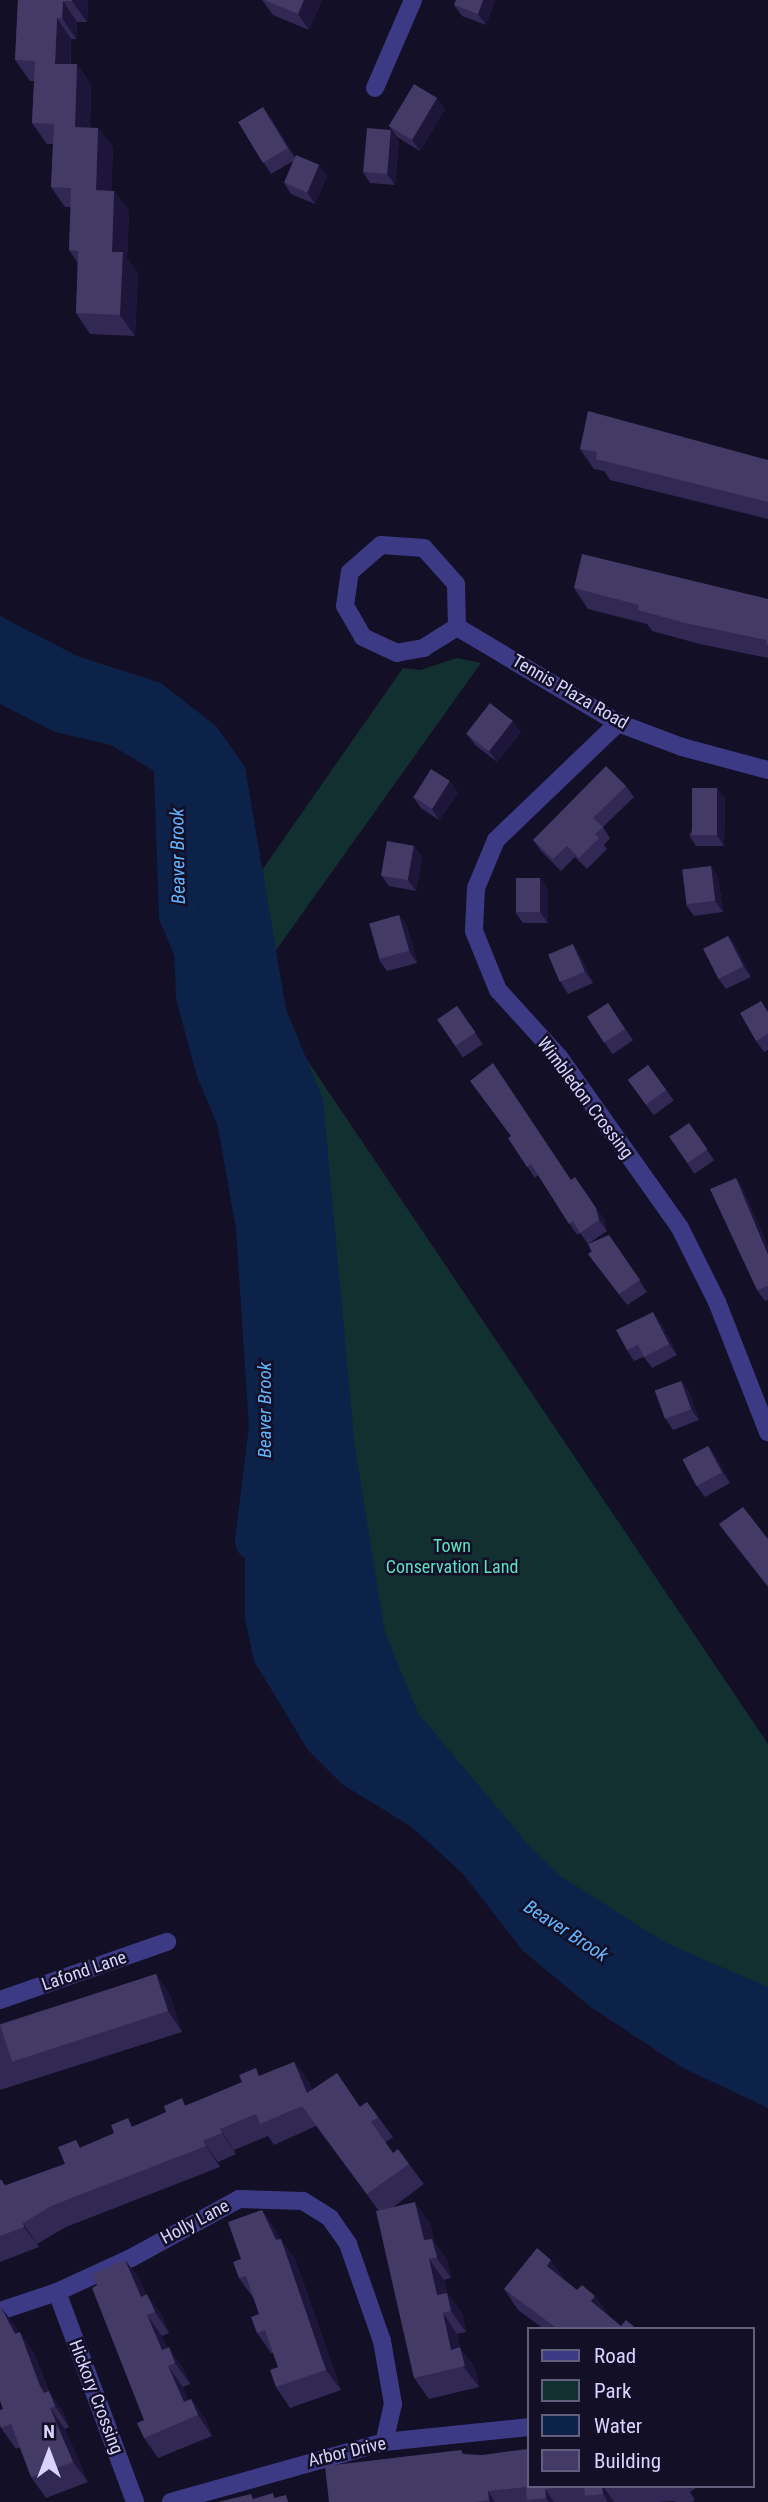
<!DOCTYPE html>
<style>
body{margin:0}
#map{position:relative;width:768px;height:2502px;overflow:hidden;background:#130f26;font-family:"Roboto Condensed",sans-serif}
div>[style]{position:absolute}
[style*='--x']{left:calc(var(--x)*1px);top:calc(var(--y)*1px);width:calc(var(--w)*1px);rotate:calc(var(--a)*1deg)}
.green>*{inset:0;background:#12302f}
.water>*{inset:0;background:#0c2248}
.river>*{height:40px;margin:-20px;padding:0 20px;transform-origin:20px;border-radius:20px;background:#0c2248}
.minor>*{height:18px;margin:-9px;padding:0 9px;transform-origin:9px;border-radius:9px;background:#3d3a85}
.wall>*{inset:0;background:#312854;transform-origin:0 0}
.shaded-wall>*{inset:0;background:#1d163a}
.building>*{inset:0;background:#433a66;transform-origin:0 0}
span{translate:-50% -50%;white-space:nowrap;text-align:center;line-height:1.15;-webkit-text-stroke:5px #130f26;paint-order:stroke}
.street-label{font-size:18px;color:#d9d4ff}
.park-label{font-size:18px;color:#5fe0c0}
.water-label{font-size:19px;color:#62b6ff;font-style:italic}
.legend{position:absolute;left:527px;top:2327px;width:228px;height:161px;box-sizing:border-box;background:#130f26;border:2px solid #625e7d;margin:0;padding:9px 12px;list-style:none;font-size:21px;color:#d9d4ff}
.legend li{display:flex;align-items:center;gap:14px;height:35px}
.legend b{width:35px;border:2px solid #625e7d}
.north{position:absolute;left:14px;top:2418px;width:70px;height:70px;-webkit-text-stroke:5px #130f26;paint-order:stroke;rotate:0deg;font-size:19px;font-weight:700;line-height:28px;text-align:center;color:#d9d4ff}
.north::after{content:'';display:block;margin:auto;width:24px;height:32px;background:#d9d4ff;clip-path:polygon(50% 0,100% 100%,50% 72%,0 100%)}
</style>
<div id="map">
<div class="green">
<div style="clip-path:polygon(457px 658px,481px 663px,254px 981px,768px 1744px,768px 2007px,504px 1862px,303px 1626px,304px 1317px,209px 946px,403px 668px,420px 670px)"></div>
</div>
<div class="water">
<div style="clip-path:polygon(0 616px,77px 656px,161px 683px,217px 727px,245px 767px,286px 1009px,323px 1099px,355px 1448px,385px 1632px,418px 1713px,532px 1849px,562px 1877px,666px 1943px,768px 1987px,768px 2108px,683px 2068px,592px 2008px,523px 1951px,463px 1874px,413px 1828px,342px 1784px,308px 1750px,254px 1661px,245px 1619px,245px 1555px,258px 1500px,271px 1476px,286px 1400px,275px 1296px,228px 1120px,200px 926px,195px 852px,182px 805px,154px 771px,111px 745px,55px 732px,0 704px)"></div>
</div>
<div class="river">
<div style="--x:173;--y:746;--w:169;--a:88"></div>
<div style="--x:179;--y:915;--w:38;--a:67"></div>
<div style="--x:194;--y:950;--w:46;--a:87.5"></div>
<div style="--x:196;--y:996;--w:77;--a:74.9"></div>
<div style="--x:216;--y:1070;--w:54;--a:67.2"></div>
<div style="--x:237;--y:1120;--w:110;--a:80"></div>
<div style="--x:256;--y:1228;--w:199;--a:86.3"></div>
<div style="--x:269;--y:1427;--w:115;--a:97"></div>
</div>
<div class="minor">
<div style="--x:375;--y:88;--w:96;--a:-66.6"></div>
<div style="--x:381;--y:545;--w:43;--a:4"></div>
<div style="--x:424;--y:548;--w:48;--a:48.4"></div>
<div style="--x:456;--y:584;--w:43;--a:88.7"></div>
<div style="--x:457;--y:627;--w:39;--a:148"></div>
<div style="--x:424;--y:648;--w:27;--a:170"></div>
<div style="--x:397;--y:653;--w:38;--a:-155"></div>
<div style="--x:363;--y:637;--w:36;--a:-120"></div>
<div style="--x:345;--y:606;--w:34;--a:-82"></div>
<div style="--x:350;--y:572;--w:41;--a:-41.1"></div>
<div style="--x:457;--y:627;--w:187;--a:30.8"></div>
<div style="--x:618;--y:723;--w:68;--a:20.6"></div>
<div style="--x:682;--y:747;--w:89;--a:15"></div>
<div style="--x:618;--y:723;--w:169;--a:136.2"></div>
<div style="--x:496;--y:840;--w:52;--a:112.6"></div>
<div style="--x:476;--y:888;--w:43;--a:92.7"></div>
<div style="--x:474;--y:931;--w:64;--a:67.9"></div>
<div style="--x:498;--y:990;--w:91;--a:47.7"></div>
<div style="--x:559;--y:1057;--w:209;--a:54.7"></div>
<div style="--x:680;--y:1228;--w:83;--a:63.4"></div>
<div style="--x:717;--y:1302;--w:140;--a:68.6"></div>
<div style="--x:0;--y:2000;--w:177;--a:-19.2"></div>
<div style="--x:57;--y:2292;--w:224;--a:69.6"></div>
<div style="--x:0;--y:2311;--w:60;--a:-18.4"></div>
<div style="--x:57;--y:2292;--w:81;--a:-24.7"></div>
<div style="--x:131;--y:2258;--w:123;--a:-28.6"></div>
<div style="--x:239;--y:2199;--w:64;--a:1.8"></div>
<div style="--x:303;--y:2201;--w:32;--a:32"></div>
<div style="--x:330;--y:2218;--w:32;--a:55"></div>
<div style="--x:348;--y:2244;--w:103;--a:70.7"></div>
<div style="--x:382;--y:2341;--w:64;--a:80.1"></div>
<div style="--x:393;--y:2404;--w:39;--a:103"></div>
<div style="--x:171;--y:2502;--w:221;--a:-15.7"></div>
<div style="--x:384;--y:2442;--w:145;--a:-5.9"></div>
</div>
<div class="wall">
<div style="clip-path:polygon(18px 0,88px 0,87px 22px,77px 22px,76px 39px,71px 39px,71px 64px,77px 64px,91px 85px,90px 128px,98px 128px,113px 148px,111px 191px,114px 191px,129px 211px,127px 258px,138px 273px,135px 336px,90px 334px,76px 313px,78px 263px,69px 250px,71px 207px,65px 207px,51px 187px,53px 144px,47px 144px,32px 123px,34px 81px,30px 81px,15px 60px)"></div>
<div style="clip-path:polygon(262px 0,322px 0,309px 30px,273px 15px)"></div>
<div style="clip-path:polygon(456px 0,495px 0,486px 25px,462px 16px,454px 5px)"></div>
<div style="clip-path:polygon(445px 109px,420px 151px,397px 137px,389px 126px)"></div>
<div style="clip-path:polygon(271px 118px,295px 157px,319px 165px,327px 176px,315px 204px,291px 194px,284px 183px,293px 161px,271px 174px,264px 163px)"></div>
<div style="clip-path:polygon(399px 141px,395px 185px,370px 183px,363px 172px)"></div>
<div style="clip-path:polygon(580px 449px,768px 460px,768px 519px,610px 480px,604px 471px,594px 469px)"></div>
<div style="clip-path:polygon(574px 588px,768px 599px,768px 658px,700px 644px,652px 631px,647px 624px,588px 609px)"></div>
<div style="clip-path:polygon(521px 732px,497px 762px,475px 745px,467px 734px)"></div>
<div style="clip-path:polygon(450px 781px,458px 793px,439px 820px,421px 808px,413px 797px)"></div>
<div style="clip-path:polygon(626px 786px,634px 797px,603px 827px,610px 838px,604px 845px,607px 849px,587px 869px,575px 857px,561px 871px,541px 851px,533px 840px)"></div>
<div style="clip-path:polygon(717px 788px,725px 799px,724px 846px,696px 846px,689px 835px)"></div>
<div style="clip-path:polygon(414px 846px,422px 857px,416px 891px,389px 886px,381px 875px)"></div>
<div style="clip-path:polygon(711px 866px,718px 877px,723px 912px,694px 916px,686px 905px)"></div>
<div style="clip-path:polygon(540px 878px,548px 889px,548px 923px,523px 923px,515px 912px)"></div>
<div style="clip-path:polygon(399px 915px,407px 926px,417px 963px,387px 971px,379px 960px)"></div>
<div style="clip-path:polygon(728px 936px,736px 947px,751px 977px,726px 989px,718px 978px)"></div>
<div style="clip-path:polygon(580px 955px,593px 983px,568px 994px,561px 983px)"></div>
<div style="clip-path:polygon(761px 1001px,768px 1011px,768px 1050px,764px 1052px,756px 1041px)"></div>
<div style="left:608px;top:1003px;width:45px;height:25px;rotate:56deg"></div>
<div style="left:457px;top:1006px;width:46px;height:24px;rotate:56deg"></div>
<div style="left:648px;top:1065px;width:44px;height:25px;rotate:54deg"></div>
<div style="left:689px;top:1123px;width:45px;height:24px;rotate:56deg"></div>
<div style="clip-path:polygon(508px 1138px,571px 1180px,604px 1219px,607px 1231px,588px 1244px,580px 1233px,577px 1235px,538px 1175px,535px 1178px)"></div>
<div style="clip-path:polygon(736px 1178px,743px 1189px,768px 1247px,768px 1300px,765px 1301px,757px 1290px)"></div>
<div style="clip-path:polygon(609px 1235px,647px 1292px,627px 1305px,588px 1254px)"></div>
<div style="clip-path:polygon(661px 1323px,677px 1355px,652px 1368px,644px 1357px,634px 1361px,627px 1350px)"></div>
<div style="clip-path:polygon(681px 1381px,689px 1392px,699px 1420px,673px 1430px,665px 1418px)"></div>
<div style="clip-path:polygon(708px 1446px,716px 1457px,730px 1483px,705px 1497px,697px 1486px)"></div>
<div style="clip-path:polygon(719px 1524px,768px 1539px,768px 1587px,727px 1535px)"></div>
<div style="clip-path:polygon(156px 1974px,170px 1995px,182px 2032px,0 2090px,0 2024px)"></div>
<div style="clip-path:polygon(294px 2062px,309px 2082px,312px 2090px,360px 2107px,367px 2102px,393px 2137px,385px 2143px,393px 2153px,409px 2164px,424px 2184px,392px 2208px,430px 2223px,434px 2242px,447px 2260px,451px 2278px,444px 2280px,447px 2293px,462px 2313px,466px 2332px,457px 2334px,460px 2348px,475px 2368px,479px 2387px,429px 2399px,414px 2378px,379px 2211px,316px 2126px,274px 2145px,268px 2136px,234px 2150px,236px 2154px,218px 2162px,220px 2167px,66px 2227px,37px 2244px,39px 2247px,0 2262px,0 2180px,6px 2185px,65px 2164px,81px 2147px)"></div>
<div style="clip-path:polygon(262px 2210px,276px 2231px,280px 2239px,295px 2259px,341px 2390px,290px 2408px,276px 2387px,278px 2367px,273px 2353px,271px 2353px,257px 2333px,259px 2314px,254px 2299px,239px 2278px)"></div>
<div style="clip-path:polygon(125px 2260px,140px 2280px,146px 2295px,162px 2315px,169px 2333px,162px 2336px,167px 2348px,183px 2368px,190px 2384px,183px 2387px,188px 2400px,191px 2399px,206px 2420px,212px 2436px,158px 2458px,144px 2438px,144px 2420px,97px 2285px)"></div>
<div style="clip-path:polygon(566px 2281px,621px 2326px,637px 2329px,544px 2329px,518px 2310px,504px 2289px)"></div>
<div style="clip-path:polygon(16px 2327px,18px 2333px,34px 2353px,49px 2392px,63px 2412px,69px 2427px,65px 2429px,88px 2482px,46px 2498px,31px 2477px,20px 2447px,16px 2449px,1px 2428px,3px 2409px)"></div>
<div style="clip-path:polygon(461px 2450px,464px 2454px,528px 2486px,699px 2486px,690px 2492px,695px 2500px,692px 2502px,675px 2502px,674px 2501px,657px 2502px,329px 2502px)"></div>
</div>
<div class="shaded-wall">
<div style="clip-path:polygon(72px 0,88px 0,87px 22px,72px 1px)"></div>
<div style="clip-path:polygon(304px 0,322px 0,309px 30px,298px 14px)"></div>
<div style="clip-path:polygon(483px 0,495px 0,486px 25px,478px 14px)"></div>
<div style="clip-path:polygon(63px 1px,77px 22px,76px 39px,62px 18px)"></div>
<div style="clip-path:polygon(57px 18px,71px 39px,70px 84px,55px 64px)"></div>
<div style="clip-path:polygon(77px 64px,91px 85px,89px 148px,75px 127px)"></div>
<div style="clip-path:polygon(437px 98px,445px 109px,420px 151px,412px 140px)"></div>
<div style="clip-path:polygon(263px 107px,271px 118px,296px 159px,288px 148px)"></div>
<div style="clip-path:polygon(98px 128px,113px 148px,111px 211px,96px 190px)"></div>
<div style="clip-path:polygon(391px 130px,399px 141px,395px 185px,387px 174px)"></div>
<div style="clip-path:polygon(319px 165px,327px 176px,315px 204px,307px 192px)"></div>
<div style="clip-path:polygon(114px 191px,129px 211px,127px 258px,138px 273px,135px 336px,120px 315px,112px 252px)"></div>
<div style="clip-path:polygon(513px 721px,521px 732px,497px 762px,489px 751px)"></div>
<div style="clip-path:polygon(450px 781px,458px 793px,439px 820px,432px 809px)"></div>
<div style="clip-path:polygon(717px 788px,725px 799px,724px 846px,717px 835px)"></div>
<div style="clip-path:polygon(414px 846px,422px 857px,416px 891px,408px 880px)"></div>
<div style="clip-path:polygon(711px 866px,718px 877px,723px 912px,715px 901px)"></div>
<div style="clip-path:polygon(540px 878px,548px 889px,548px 923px,540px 912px)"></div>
<div style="clip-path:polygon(399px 915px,407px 926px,417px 963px,409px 951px)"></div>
<div style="clip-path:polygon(728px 936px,736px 947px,751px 977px,743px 966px)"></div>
<div style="clip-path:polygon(573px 944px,580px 955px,593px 983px,585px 972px)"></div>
<div style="clip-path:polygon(736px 1178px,743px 1189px,768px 1247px,768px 1255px)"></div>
<div style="clip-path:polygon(583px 1188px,604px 1219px,607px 1231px,599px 1220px)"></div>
<div style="clip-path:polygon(653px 1312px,661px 1323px,677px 1355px,669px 1344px)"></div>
<div style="clip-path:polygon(681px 1381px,689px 1392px,699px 1420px,691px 1409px)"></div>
<div style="clip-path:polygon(708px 1446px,716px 1457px,730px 1483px,722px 1472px)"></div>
<div style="clip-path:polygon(156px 1974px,170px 1995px,182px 2032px,168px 2011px)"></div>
<div style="clip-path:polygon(294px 2062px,309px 2082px,322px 2114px,307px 2093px)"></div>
<div style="clip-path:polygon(220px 2129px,234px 2150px,236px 2154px,222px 2133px)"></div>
<div style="clip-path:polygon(203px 2141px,218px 2162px,220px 2167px,206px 2146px)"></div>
<div style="clip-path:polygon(415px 2202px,430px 2223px,434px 2242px,447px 2260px,451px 2278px,424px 2240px)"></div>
<div style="clip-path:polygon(262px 2210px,276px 2231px,283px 2243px,281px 2239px,295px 2259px,341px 2390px,326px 2370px,276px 2240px)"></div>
<div style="clip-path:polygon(23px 2223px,39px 2247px,24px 2227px)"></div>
<div style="clip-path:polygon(429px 2259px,444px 2280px,451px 2311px,437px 2295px)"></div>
<div style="clip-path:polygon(125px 2260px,140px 2280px,153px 2312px,141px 2297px)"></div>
<div style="clip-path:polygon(551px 2260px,566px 2281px,547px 2266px)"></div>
<div style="clip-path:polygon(447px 2293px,462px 2313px,466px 2332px,451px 2311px)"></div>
<div style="clip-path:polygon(147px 2294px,162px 2315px,169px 2333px,155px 2312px)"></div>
<div style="clip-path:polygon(595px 2296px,610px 2316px,591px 2301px)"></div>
<div style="clip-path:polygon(1px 2307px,16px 2327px,25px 2345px,20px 2332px,34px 2353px,54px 2407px,40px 2386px)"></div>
<div style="clip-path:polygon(443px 2313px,457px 2334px,460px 2348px,475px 2368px,479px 2387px,451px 2350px)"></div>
<div style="clip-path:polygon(147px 2315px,162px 2336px,174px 2364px,162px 2350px)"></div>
<div style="clip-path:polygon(169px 2347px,183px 2368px,190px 2384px,175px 2363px)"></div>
<div style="clip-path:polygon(168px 2366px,183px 2387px,195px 2416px,184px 2402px)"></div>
<div style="clip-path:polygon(49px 2391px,63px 2412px,69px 2427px,55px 2406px)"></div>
<div style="clip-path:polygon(191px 2399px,206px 2420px,212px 2436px,198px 2415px)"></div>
<div style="clip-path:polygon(50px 2408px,65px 2429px,88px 2482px,73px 2462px)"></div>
<div style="clip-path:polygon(602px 2486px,603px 2486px,614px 2502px,608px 2502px,603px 2494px)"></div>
<div style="clip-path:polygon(545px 2489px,554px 2502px,549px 2502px,546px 2498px)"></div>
<div style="clip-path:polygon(488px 2491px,495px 2502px,490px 2502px,489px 2500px)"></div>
</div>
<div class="building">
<div style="clip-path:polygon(18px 0,72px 0,72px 1px,63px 1px,62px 18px,57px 18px,55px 64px,77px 64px,75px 127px,98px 128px,96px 190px,114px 191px,112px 252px,123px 252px,120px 315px,76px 313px,78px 251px,69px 250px,71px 188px,51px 187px,54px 124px,32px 123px,35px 61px,15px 60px)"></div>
<div style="clip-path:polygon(264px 0,304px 0,298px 14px)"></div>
<div style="clip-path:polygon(456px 0,483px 0,478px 14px,454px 5px)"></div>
<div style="left:414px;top:84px;width:27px;height:49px;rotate:31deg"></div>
<div style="left:263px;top:107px;width:48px;height:29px;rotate:59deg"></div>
<div style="left:367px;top:128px;width:24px;height:44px;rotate:5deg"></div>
<div style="left:296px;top:155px;width:25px;height:30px;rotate:23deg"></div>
<div style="clip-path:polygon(588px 411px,768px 460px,768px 502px,596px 459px,597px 452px,580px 449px)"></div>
<div style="clip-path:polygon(582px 554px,768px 599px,768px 645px,766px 644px,767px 640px,685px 623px,638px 610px,639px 605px,574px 588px)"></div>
<div style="left:490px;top:703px;width:29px;height:39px;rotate:38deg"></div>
<div style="clip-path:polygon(606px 766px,626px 786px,593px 818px,603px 827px,595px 834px,599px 838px,579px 858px,567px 846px,553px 859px,533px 840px)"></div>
<div style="left:431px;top:769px;width:22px;height:33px;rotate:32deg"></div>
<div style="left:692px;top:788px;width:25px;height:47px"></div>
<div style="left:387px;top:841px;width:27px;height:35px;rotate:10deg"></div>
<div style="left:711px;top:866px;width:35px;height:29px;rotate:83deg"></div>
<div style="left:516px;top:878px;width:24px;height:34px"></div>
<div style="left:399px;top:915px;width:37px;height:31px;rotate:74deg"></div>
<div style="left:728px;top:936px;width:34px;height:28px;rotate:63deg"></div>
<div style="left:573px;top:944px;width:30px;height:27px;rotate:67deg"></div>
<div style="clip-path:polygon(761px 1001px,768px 1013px,768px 1034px,756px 1041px,740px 1013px)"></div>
<div style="left:608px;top:1003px;width:31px;height:25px;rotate:57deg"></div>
<div style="left:457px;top:1006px;width:32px;height:24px;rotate:55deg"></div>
<div style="clip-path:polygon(493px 1063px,571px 1180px,575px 1177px,596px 1208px,599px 1220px,580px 1233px,573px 1221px,569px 1224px,531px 1164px,527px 1167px,508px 1138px,511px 1136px,470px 1081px)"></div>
<div style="left:648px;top:1065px;width:31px;height:25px;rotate:54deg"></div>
<div style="left:689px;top:1123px;width:32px;height:24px;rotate:55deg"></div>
<div style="clip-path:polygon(736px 1178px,768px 1255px,768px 1286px,757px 1290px,710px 1189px)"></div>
<div style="clip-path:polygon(609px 1235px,640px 1280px,619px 1294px,588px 1254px,592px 1252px,588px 1244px)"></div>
<div style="clip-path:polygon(653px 1312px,669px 1344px,644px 1357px,638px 1345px,627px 1350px,616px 1330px)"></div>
<div style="left:681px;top:1381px;width:30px;height:28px;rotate:70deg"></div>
<div style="left:708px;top:1446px;width:30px;height:29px;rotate:62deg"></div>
<div style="clip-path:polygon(743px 1507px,768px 1539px,768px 1586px,719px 1524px)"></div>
<div style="left:156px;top:1974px;width:39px;height:164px;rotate:72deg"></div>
<div style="clip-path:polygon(294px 2062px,307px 2093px,337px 2073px,360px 2107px,367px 2102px,378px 2117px,371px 2122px,393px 2153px,398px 2149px,409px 2164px,367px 2194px,302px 2106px,260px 2124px,256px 2114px,220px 2129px,222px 2133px,203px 2141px,206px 2146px,51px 2206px,23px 2223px,24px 2227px,0 2236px,0 2180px,2px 2180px,4px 2186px,65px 2164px,58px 2147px,76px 2140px,80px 2148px,114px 2133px,111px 2125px,128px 2118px,132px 2127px,166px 2112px,164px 2106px,182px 2098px,185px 2106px,242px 2082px,239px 2075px,256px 2068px,259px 2076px)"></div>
<div style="clip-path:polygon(415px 2202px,424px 2240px,432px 2239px,437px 2257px,429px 2259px,437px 2295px,447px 2293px,451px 2311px,443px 2313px,451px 2350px,460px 2347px,465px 2366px,414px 2378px,376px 2211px)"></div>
<div style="clip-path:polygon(262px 2210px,276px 2240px,281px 2239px,326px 2370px,276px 2387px,270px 2370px,278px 2367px,265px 2330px,257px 2333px,251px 2317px,259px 2314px,246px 2276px,239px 2278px,233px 2262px,241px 2259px,228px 2222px)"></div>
<div style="clip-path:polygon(537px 2248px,551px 2260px,547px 2266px,577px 2290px,582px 2285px,595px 2296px,591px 2301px,621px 2326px,626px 2320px,637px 2329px,558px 2329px,504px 2289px)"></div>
<div style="clip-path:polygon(125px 2260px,141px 2297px,147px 2294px,155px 2312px,147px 2315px,162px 2350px,169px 2347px,175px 2363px,168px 2366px,184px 2402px,191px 2399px,198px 2415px,144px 2438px,137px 2423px,144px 2420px,92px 2288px,97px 2285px,92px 2274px)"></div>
<div style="clip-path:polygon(0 2307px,1px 2307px,15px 2334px,20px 2332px,40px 2386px,44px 2393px,49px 2391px,55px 2406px,50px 2408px,73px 2462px,31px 2477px,11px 2424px,1px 2428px,0 2425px,0 2410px,3px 2409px,0 2401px)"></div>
<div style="clip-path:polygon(528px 2449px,528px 2486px,583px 2486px,545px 2489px,546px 2498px,527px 2500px,526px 2487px,488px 2491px,489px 2500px,475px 2502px,329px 2502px,325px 2466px,461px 2450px,462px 2454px,482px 2455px)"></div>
<div style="clip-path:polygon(584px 2486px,602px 2486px,603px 2494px,585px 2496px)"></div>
<div style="clip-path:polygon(273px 2493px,274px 2498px,286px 2495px,288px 2502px,218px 2502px,251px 2494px,253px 2499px)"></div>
</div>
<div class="street-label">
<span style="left:570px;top:692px;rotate:30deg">Tennis Plaza Road</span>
<span style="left:585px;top:1098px;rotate:53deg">Wimbledon Crossing</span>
<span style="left:84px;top:1971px;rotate:-19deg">Lafond Lane</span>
<span style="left:195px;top:2222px;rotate:-28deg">Holly Lane</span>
<span style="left:96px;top:2397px;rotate:69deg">Hickory Crossing</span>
<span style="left:347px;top:2452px;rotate:-13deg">Arbor Drive</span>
</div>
<div class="park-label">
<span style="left:452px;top:1557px">Town<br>Conservation Land</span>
</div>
<div class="water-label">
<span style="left:178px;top:856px;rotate:-91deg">Beaver Brook</span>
<span style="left:265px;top:1410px;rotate:-90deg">Beaver Brook</span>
<span style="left:566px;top:1931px;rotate:33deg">Beaver Brook</span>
</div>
<ul class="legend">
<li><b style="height:9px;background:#3d3a85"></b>Road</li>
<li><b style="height:19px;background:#12302f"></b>Park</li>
<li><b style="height:19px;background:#0c2248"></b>Water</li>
<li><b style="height:19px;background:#433a66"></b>Building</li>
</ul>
<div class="north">N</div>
</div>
